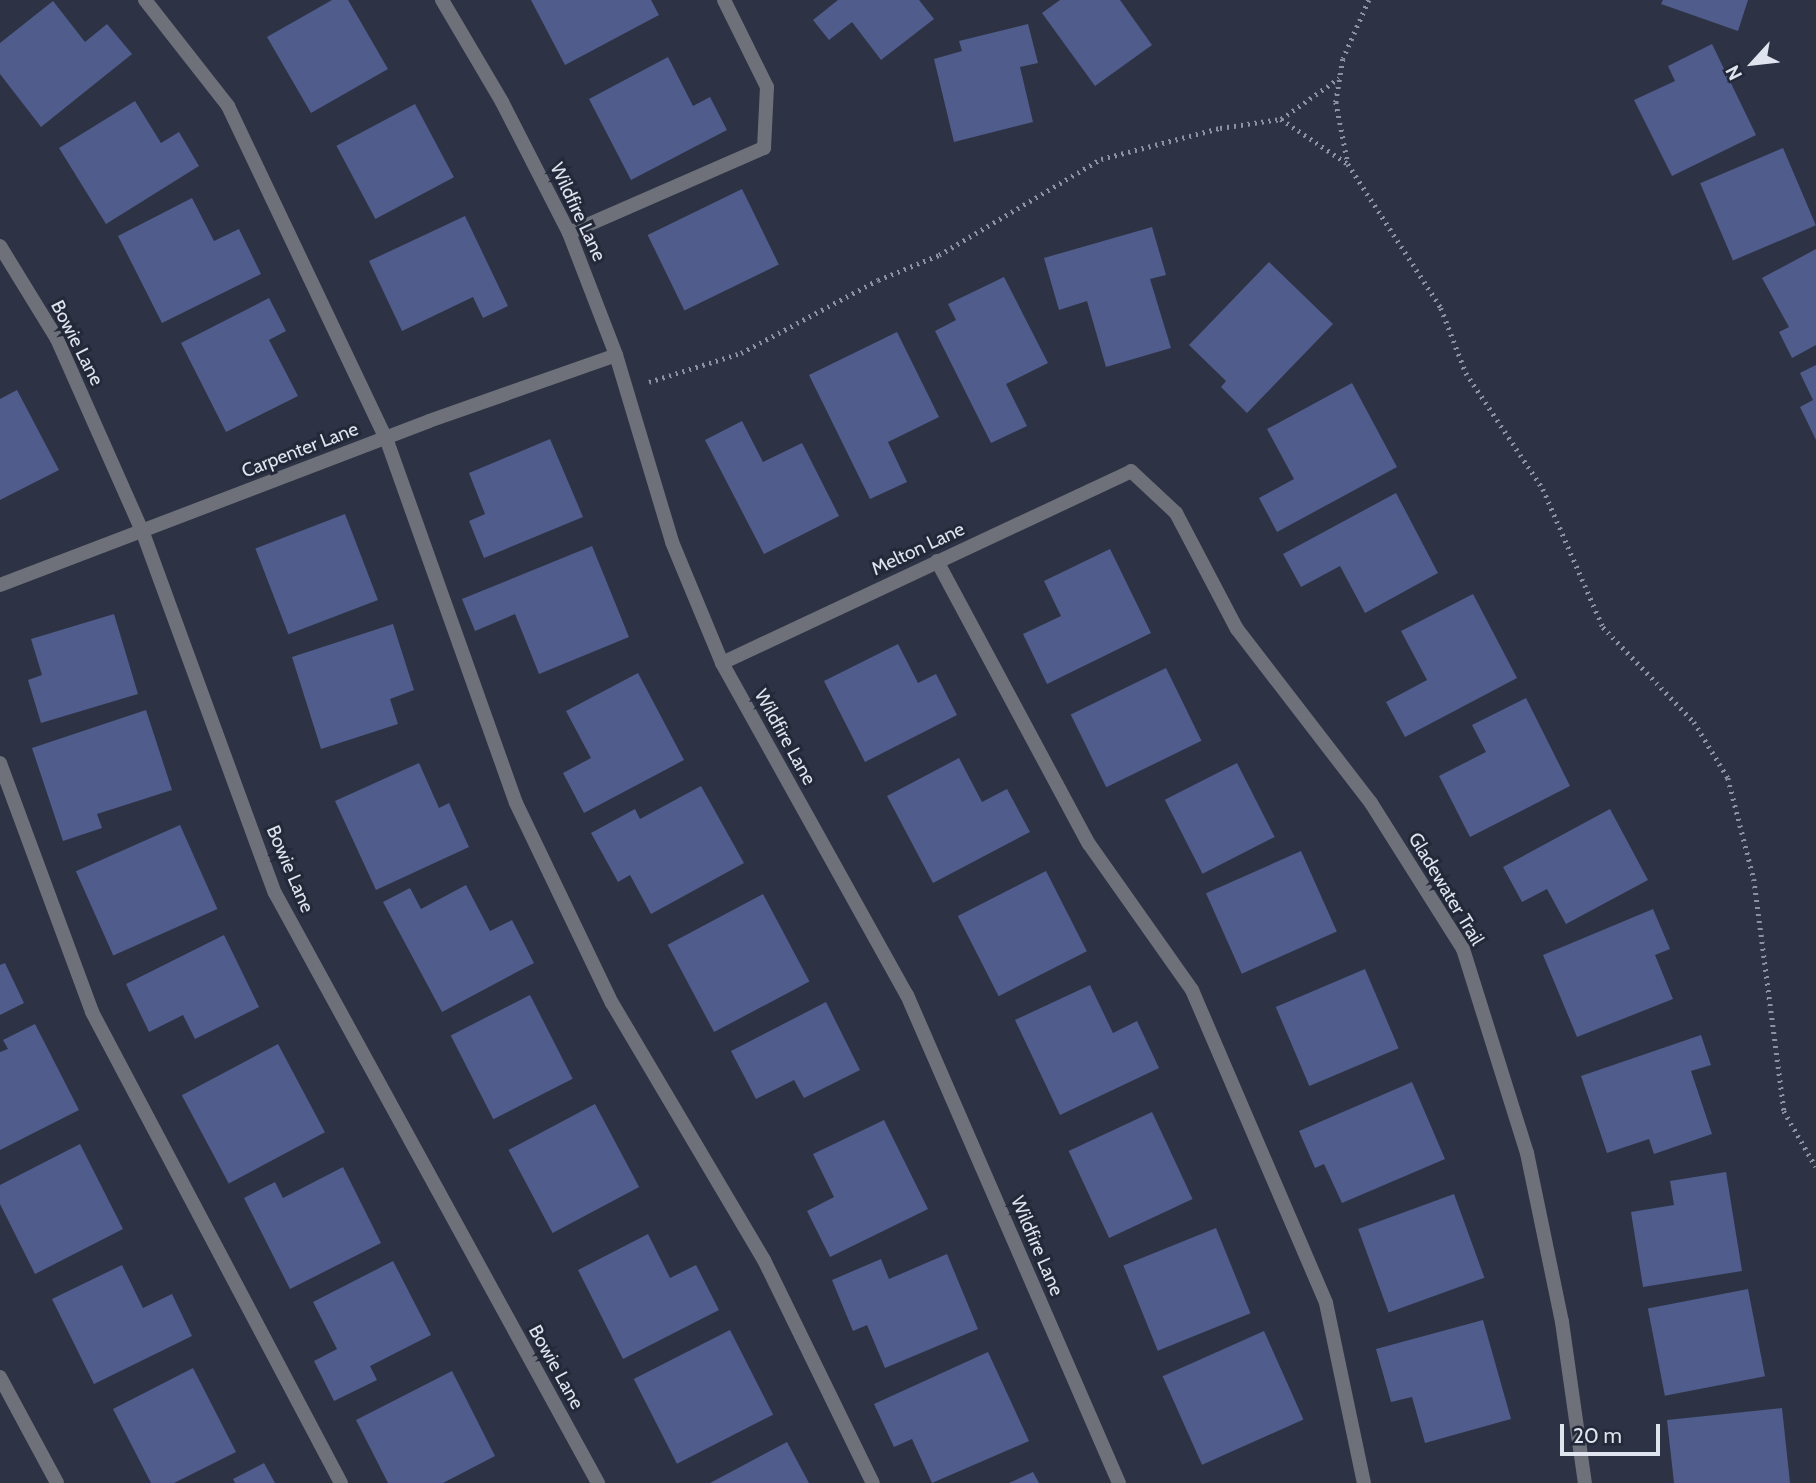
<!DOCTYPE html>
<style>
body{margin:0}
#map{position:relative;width:1816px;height:1483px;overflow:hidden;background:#2d3344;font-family:Cabin,sans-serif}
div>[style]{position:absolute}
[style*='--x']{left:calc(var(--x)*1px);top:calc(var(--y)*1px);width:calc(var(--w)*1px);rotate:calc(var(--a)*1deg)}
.building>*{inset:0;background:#4f5c8c;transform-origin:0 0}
.path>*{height:4.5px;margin-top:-2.25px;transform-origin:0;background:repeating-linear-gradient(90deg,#8d92a0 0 2px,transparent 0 7px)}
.lane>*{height:14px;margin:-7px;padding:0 7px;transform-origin:7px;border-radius:7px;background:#6e717a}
.street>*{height:14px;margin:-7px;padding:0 7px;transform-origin:7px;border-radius:7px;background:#6e717a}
span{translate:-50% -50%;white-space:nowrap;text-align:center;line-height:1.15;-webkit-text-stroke:6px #242939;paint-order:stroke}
.street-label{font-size:19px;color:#e0e4ef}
.north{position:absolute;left:1718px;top:28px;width:70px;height:70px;-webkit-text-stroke:5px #242939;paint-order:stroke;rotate:243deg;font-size:19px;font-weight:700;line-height:28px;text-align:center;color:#e0e4ef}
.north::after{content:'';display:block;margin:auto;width:24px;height:32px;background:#e0e4ef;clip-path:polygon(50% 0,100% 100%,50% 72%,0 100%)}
.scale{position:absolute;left:1560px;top:1424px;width:100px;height:32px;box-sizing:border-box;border:4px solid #e0e4ef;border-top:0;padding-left:9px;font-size:21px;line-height:24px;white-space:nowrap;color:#e0e4ef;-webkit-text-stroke:5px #242939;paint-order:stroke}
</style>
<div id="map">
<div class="building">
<div style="clip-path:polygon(332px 0,348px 0,388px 69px,311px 113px,267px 37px)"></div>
<div style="clip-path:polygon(531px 0,651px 0,659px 15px,565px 65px)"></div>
<div style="clip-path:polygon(838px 0,919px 0,934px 19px,881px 60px,852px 22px,829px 40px,813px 20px)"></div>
<div style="clip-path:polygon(1060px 0,1120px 0,1152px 45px,1095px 86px,1042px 13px)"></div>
<div style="clip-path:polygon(1663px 0,1748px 0,1738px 31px,1661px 4px)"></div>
<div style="clip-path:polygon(53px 1px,85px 42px,107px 24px,132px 54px,41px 127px,0 74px,0 43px)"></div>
<div style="clip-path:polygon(1028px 24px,1038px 63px,1020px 67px,1033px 122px,954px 142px,934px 59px,962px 51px,959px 41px)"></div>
<div style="clip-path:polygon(1712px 44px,1756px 135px,1672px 176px,1634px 100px,1675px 81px,1668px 66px)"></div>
<div style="clip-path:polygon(668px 57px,693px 106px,710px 97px,727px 130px,631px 180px,589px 99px)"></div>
<div style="clip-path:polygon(135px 101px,161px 143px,179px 132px,199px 166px,106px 224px,59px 148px)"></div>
<div style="left:415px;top:104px;width:83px;height:89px;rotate:62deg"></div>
<div style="left:1783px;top:148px;width:84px;height:90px;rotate:67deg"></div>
<div style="left:742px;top:189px;width:84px;height:105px;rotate:64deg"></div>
<div style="clip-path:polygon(192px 198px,214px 241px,239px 229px,261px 274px,162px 323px,118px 236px)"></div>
<div style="clip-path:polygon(465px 216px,508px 306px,483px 318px,473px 297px,402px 331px,369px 261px)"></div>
<div style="clip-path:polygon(1152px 227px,1166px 275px,1150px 279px,1171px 348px,1106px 367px,1087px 301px,1059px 310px,1044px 258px)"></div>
<div style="clip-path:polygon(1816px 249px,1816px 345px,1792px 358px,1779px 332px,1789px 327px,1762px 278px)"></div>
<div style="clip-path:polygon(1269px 262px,1333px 324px,1247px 413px,1221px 387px,1226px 381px,1189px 345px)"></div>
<div style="clip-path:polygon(1004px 277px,1048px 363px,1006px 384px,1027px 426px,991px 443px,935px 331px,956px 320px,948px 304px)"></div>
<div style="clip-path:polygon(269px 298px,286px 331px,269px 340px,298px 396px,226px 432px,181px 343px)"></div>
<div style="clip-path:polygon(897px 332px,939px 417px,888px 442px,907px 482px,870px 499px,809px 375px)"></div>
<div style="clip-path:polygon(1816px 365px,1816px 440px,1800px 407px,1813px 400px,1800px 373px)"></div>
<div style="clip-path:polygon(1352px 383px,1397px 467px,1277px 532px,1259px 498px,1294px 479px,1267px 429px)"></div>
<div style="clip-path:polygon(17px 390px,59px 470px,0 500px,0 399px)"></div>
<div style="clip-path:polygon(742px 421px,763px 462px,802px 443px,839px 516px,764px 554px,705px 440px)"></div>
<div style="clip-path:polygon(550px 439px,583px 517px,484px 558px,469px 521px,485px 514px,469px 473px)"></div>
<div style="clip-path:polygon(1396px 493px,1438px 573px,1365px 613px,1340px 566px,1301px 587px,1283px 554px)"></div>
<div style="left:345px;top:514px;width:92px;height:96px;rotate:69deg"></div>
<div style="clip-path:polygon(592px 546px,629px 637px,539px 674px,515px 614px,475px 631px,462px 599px)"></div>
<div style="clip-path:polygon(1110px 549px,1151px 633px,1047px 684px,1023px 634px,1061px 616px,1044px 581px)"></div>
<div style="clip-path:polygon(1473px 594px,1517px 678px,1405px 737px,1386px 702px,1427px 680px,1401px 631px)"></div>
<div style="clip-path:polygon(114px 614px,138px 694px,41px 723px,28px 680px,42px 675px,31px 639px)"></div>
<div style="clip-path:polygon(393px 624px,414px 690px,390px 699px,398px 724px,321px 749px,292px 657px)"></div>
<div style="clip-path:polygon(898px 644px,918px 683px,936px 674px,957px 715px,865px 762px,824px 681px)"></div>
<div style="left:1166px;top:668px;width:81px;height:106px;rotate:64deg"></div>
<div style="clip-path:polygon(638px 673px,684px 760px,584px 813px,563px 773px,591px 758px,566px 711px)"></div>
<div style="clip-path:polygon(1526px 698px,1570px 786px,1470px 837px,1439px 776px,1486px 752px,1472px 725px)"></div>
<div style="clip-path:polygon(146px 710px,172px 790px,97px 814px,102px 828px,63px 841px,32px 748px)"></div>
<div style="clip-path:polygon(959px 758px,982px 802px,1007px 789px,1030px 832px,933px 883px,887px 796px)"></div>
<div style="clip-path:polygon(419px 763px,439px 808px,449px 803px,469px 847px,376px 890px,335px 801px)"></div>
<div style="left:1237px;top:763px;width:83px;height:81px;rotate:63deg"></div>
<div style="clip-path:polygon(701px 786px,744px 863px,651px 914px,630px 875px,618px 882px,591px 833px,635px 809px,640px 819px)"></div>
<div style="clip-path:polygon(1610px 809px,1648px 880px,1566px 924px,1547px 889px,1522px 902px,1503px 867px)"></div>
<div style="left:180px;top:825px;width:92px;height:114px;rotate:66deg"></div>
<div style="left:1301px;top:851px;width:88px;height:104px;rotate:66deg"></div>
<div style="left:1046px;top:871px;width:90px;height:99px;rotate:63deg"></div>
<div style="clip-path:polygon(466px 885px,490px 931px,512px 920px,534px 963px,442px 1012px,383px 902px,410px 888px,421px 909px)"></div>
<div style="left:763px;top:894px;width:99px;height:108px;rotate:62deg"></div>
<div style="clip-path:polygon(1653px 909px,1670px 949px,1655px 955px,1673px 999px,1577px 1037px,1543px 955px)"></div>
<div style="clip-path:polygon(224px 935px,259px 1007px,195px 1039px,183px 1015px,149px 1032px,126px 984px)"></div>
<div style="clip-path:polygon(5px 963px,24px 1003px,0 1015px,0 965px)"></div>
<div style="left:1365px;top:969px;width:86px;height:97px;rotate:67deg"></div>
<div style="clip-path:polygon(1090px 985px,1113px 1033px,1137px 1021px,1159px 1068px,1060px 1115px,1015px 1020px)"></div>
<div style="left:530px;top:995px;width:94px;height:89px;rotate:63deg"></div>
<div style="clip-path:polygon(826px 1002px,860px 1070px,804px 1098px,794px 1080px,756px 1099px,731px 1051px)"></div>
<div style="clip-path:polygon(35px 1024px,79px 1110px,0 1150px,0 1052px,8px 1049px,3px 1040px)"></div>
<div style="clip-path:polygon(1701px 1035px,1711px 1065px,1691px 1071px,1712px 1134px,1654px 1154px,1649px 1139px,1607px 1153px,1581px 1076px)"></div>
<div style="left:278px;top:1044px;width:100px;height:109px;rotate:62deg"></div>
<div style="clip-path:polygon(1412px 1082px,1445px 1159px,1342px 1203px,1324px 1164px,1315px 1168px,1299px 1131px)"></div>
<div style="left:595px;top:1104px;width:94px;height:98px;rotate:62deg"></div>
<div style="left:1152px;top:1112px;width:96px;height:92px;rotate:65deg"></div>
<div style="clip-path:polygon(884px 1120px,928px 1209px,830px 1257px,807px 1211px,834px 1197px,813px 1154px)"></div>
<div style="clip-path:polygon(80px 1144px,123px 1229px,35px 1274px,0 1204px,0 1185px)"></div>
<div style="clip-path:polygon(343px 1167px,381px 1243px,290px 1289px,244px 1198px,275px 1182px,283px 1198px)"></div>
<div style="clip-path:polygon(1726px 1172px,1742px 1271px,1643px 1287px,1631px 1212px,1674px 1205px,1670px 1181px)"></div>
<div style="left:1454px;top:1194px;width:89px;height:102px;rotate:70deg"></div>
<div style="left:1216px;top:1228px;width:92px;height:100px;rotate:68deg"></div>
<div style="clip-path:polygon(648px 1234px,670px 1278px,696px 1265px,719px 1310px,623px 1359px,578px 1270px)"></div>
<div style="clip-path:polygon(947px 1254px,978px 1329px,885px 1368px,867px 1325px,853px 1331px,832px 1280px,881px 1259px,889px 1279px)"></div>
<div style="clip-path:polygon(393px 1261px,431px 1335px,370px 1366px,377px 1380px,334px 1401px,314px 1361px,337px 1349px,313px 1302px)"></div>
<div style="clip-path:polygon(122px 1265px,143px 1308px,172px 1294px,192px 1336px,94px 1384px,52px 1299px)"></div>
<div style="left:1748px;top:1289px;width:89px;height:102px;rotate:79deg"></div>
<div style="clip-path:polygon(1483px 1320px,1511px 1419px,1425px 1443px,1412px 1397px,1391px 1402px,1376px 1349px)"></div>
<div style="left:730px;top:1330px;width:95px;height:108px;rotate:63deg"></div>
<div style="left:1264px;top:1331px;width:97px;height:111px;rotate:66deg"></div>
<div style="clip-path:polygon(988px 1352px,1029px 1441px,932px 1483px,912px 1439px,894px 1447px,874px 1404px)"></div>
<div style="clip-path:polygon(193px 1368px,236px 1452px,174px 1483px,151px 1483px,113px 1409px)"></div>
<div style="clip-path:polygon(452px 1371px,495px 1456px,443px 1483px,388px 1483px,356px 1420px)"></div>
<div style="clip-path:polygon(1782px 1408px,1790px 1483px,1674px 1483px,1667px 1420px)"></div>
<div style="clip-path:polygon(787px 1442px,809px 1483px,710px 1483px)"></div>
<div style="clip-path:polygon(264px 1463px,275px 1483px,235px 1483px,233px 1479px)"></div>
<div style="clip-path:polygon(1033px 1472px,1039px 1483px,1009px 1483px)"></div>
</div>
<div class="path">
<div style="--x:1369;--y:0;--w:64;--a:113.8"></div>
<div style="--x:1343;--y:59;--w:44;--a:99.2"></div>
<div style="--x:1336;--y:102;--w:63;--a:79"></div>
<div style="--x:1348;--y:164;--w:171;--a:57.1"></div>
<div style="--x:1441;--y:308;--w:70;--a:69"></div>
<div style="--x:1466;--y:373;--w:139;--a:56.4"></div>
<div style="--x:1543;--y:489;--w:150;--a:66.5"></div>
<div style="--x:1603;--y:627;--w:132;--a:46.2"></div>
<div style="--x:1694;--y:722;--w:66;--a:58.7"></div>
<div style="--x:1728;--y:778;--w:104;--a:75.6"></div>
<div style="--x:1754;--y:879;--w:234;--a:82.6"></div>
<div style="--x:1784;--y:1111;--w:64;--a:60.3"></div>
<div style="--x:1281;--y:119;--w:71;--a:-35.3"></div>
<div style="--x:649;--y:382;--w:96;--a:-17.5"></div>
<div style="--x:741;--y:353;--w:155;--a:-28.1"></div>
<div style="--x:878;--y:280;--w:66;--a:-22.3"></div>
<div style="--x:939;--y:255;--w:188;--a:-30.7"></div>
<div style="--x:1101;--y:159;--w:123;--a:-14.6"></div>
<div style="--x:1220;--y:128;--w:62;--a:-8.4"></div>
<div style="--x:1281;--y:119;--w:81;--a:33.9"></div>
</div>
<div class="lane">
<div style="--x:145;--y:0;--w:135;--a:51.9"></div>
<div style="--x:228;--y:106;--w:368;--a:64.6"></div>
<div style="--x:386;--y:438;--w:387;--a:70.4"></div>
<div style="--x:516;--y:803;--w:222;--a:64.4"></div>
<div style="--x:612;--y:1003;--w:299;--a:59.4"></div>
<div style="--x:764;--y:1260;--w:248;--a:64"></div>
<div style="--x:569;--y:233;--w:213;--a:-23.6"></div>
<div style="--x:764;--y:148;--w:61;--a:-87.2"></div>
<div style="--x:767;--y:87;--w:97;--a:-116.3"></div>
<div style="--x:937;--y:561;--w:321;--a:61.8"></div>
<div style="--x:1089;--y:844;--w:179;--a:54.8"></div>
<div style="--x:1192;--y:990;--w:340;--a:66.8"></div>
<div style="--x:1326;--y:1303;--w:184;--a:78.1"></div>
<div style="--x:0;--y:763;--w:265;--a:69.7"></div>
<div style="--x:92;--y:1012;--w:533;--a:62.14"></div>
</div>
<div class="street">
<div style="--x:442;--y:0;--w:118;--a:59.5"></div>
<div style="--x:502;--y:102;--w:147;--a:62.9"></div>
<div style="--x:569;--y:233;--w:131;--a:68.9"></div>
<div style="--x:616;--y:355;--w:195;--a:73.3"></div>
<div style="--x:672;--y:542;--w:131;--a:67.5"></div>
<div style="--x:722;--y:663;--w:380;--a:60.9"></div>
<div style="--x:907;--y:995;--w:532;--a:66.52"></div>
<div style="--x:0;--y:246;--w:109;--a:58.5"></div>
<div style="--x:57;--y:339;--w:212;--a:66.1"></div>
<div style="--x:143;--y:533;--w:383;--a:69.9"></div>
<div style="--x:275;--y:893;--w:673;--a:61.3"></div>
<div style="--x:0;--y:585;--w:459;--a:-20.9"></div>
<div style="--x:429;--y:421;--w:198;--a:-19.4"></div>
<div style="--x:722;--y:663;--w:452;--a:-25.1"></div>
<div style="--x:1131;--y:471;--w:62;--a:43"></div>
<div style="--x:1176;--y:513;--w:131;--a:62.3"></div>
<div style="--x:1237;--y:629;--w:220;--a:52.4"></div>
<div style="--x:1371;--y:803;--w:173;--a:57.8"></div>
<div style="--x:1463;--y:949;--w:214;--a:72.6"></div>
<div style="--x:1527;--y:1153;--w:173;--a:78.3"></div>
<div style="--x:1562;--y:1322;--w:163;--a:81.9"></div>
<div style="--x:0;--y:1377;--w:120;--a:61.7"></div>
</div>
<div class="street-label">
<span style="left:578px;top:212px;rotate:65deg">Wildfire Lane</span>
<span style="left:77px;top:343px;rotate:63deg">Bowie Lane</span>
<span style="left:300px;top:450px;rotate:-21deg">Carpenter Lane</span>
<span style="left:918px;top:549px;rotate:-25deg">Melton Lane</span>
<span style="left:785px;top:737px;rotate:61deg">Wildfire Lane</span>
<span style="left:290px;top:869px;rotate:67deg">Bowie Lane</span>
<span style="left:1446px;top:889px;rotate:59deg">Gladewater Trail</span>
<span style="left:1037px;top:1246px;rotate:67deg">Wildfire Lane</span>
<span style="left:556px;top:1367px;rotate:61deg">Bowie Lane</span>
</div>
<div class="north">N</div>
<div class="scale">20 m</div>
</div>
